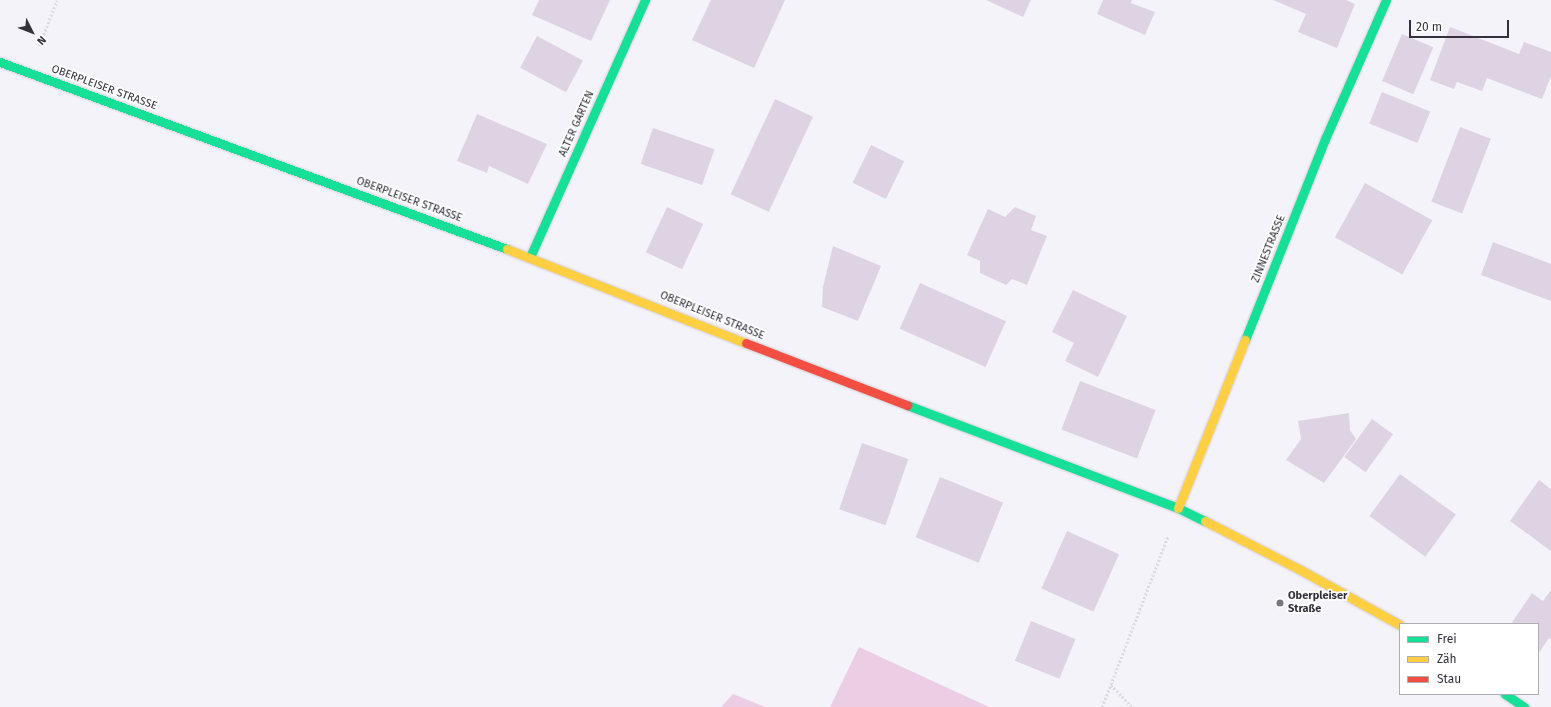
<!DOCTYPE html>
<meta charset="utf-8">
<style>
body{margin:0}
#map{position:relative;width:1551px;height:707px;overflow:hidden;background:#f5f3fa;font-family:"Fira Sans",sans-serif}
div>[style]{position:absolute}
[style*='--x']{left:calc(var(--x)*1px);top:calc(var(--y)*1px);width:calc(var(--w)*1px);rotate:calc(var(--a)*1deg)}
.green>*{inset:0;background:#eccee4}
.building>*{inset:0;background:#ded3e3;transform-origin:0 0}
.path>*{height:2.5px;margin-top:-1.25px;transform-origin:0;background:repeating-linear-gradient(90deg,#dcdcde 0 2px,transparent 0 4px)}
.roads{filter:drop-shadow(0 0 1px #d1ced7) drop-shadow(0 0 1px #d1ced7)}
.fast>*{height:9px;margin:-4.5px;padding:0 4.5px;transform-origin:4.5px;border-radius:4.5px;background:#16e098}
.slow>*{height:9px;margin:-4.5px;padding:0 4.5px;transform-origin:4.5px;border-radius:4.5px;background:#ffcf43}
.jam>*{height:9px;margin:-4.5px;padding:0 4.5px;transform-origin:4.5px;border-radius:4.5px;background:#f24e42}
.dots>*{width:11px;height:11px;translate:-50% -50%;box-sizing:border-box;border:2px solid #fff;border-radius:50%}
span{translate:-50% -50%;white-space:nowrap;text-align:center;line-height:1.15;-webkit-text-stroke:3.5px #fff;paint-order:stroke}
.street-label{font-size:11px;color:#34313c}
.poi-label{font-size:11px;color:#34313c;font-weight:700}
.left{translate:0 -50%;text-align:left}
.legend{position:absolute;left:1399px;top:623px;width:140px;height:72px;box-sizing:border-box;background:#fff;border:1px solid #aeadb1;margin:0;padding:5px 7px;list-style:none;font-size:12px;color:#34313c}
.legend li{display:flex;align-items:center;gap:8px;height:20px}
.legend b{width:20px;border:1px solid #aeadb1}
.north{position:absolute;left:12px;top:12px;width:40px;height:40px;-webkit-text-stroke:3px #fff;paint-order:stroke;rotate:132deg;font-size:11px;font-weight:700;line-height:16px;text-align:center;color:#34313c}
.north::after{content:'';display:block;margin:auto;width:14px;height:18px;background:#34313c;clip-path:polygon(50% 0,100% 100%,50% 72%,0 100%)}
.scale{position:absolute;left:1409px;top:20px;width:100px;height:18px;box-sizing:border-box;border:2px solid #34313c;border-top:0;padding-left:5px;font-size:12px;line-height:14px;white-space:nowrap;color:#34313c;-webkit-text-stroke:3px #fff;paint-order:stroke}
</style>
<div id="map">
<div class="green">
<div style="clip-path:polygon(859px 647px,989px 707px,830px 707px)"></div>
<div style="clip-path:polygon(733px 694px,765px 707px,721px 707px)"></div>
</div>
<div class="building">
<div style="clip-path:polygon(539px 0,610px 0,591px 41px,532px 15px)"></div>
<div style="clip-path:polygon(711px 0,785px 0,754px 68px,692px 40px)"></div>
<div style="clip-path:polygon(986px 0,1031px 0,1023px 17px)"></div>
<div style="clip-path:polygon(1103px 0,1132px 0,1131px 3px,1155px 12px,1145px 35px,1097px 14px)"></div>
<div style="clip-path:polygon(1273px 0,1346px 0,1355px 4px,1337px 48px,1298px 32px,1306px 14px)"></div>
<div style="clip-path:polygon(1450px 27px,1519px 54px,1524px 42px,1551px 52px,1551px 76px,1542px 99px,1487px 78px,1482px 91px,1457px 82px,1454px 89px,1430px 80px)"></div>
<div style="left:1402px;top:34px;width:34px;height:51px;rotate:23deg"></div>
<div style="left:537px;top:36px;width:52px;height:36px;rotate:28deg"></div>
<div style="left:1382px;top:92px;width:52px;height:34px;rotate:22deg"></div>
<div style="left:775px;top:99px;width:42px;height:105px;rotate:25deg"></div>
<div style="clip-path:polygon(477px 114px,547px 144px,528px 184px,489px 166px,487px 173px,457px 161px)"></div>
<div style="left:1460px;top:127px;width:33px;height:80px;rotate:21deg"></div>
<div style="left:653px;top:128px;width:65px;height:38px;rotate:19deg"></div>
<div style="left:871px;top:145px;width:37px;height:42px;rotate:26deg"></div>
<div style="left:1365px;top:183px;width:77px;height:62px;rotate:29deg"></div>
<div style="left:667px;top:207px;width:40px;height:50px;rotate:25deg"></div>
<div style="clip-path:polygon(1015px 207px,1036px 216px,1031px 230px,1047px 236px,1027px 285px,1012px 279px,1006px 285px,980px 273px,980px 261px,967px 255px,988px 209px,1005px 217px)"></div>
<div style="clip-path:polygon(1493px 242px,1551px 264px,1551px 301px,1481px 275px)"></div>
<div style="clip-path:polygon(833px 246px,881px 266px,858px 321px,822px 307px,823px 287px)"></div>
<div style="left:920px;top:283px;width:94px;height:50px;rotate:24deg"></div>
<div style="clip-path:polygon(1073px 290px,1127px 316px,1098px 377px,1065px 361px,1074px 343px,1052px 332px)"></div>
<div style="left:1080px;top:381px;width:81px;height:52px;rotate:21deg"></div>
<div style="clip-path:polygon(1349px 413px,1350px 430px,1356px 439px,1324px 483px,1286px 460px,1301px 439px,1298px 421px)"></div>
<div style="left:1372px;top:419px;width:26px;height:47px;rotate:36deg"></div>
<div style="left:862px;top:443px;width:49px;height:70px;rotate:19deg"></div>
<div style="left:1400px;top:474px;width:69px;height:52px;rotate:36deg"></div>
<div style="left:940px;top:477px;width:68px;height:65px;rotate:22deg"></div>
<div style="clip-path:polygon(1539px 480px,1551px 489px,1551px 551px,1510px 521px)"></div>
<div style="left:1067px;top:531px;width:57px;height:63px;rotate:24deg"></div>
<div style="clip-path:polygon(1551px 590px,1551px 640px,1549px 638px,1538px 654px,1538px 624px,1511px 624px,1532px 593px,1543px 601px)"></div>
<div style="left:1031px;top:621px;width:48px;height:43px;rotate:22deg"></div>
</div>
<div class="path">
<div style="--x:39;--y:46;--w:49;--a:-68.6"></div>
<div style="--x:1111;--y:685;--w:30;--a:46"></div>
<div style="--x:1102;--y:707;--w:183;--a:-68.9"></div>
</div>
<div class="roads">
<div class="fast">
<div style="--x:0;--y:62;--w:540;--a:20.25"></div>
<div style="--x:530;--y:257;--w:282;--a:-65.9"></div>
<div style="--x:1245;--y:340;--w:216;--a:-68.3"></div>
<div style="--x:1325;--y:139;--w:152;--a:-66.3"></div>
<div style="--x:907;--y:405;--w:290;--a:20.8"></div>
<div style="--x:1178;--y:508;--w:30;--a:26"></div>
<div style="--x:1505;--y:694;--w:23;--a:34"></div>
</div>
<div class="slow">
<div style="--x:507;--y:249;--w:257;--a:21.5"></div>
<div style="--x:1178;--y:508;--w:181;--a:-68.3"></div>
<div style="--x:1205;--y:521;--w:106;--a:27.1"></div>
<div style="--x:1299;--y:569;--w:115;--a:29"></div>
</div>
<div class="jam">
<div style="--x:746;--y:343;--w:173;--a:21.1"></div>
</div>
</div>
<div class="dots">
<div style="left:1280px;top:603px;background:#78757e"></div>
</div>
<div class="street-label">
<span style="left:104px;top:88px;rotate:20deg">OBERPLEISER STRASSE</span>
<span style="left:577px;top:124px;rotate:-66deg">ALTER GARTEN</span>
<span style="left:409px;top:200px;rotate:20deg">OBERPLEISER STRASSE</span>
<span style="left:1269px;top:249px;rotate:-68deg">ZINNESTRASSE</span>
<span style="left:712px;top:316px;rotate:22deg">OBERPLEISER STRASSE</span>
</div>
<div class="poi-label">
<span class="left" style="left:1288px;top:603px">Oberpleiser<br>Straße</span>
</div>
<ul class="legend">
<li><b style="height:5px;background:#16e098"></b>Frei</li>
<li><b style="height:5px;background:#ffcf43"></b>Zäh</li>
<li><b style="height:5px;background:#f24e42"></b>Stau</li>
</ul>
<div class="north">N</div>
<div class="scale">20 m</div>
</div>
